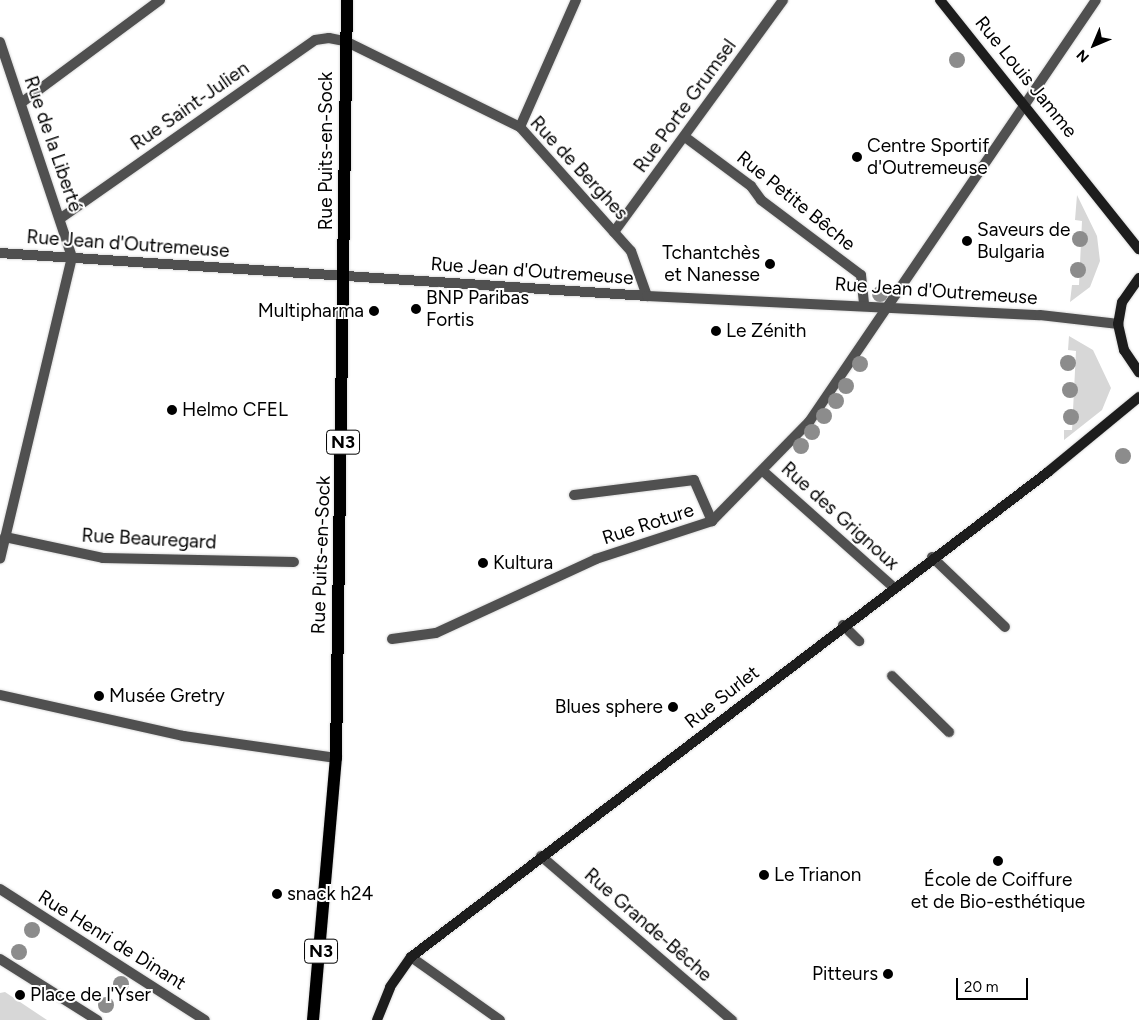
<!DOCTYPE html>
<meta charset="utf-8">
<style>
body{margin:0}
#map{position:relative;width:1139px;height:1020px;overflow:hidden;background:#fff;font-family:Figtree,sans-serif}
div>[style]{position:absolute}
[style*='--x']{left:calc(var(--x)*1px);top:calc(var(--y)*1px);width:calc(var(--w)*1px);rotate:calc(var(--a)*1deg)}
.green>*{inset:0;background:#d7d7d7}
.roads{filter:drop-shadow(0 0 1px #dbdbdb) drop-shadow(0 0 1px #dbdbdb)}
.lane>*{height:10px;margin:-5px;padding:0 5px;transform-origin:5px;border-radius:5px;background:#505050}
.street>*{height:10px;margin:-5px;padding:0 5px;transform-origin:5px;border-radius:5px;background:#505050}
.secondary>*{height:10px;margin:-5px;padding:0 5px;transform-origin:5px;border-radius:5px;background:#1d1d1d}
.primary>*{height:12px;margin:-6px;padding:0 6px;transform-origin:6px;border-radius:6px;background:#000}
.trees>*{width:16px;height:16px;margin:-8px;border-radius:50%;background:#8c8c8c}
.dots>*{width:14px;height:14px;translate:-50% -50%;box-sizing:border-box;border:2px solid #fff;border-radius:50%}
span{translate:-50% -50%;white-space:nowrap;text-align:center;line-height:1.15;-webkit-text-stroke:4px #fff;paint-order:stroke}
.shield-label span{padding:1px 4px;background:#fff;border:1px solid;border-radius:4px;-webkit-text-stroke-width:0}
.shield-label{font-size:18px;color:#000;font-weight:700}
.street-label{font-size:19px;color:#000}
.poi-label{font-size:19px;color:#000}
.left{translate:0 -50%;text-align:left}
.right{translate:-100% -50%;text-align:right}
.north{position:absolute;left:1069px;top:20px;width:50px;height:50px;-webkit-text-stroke:4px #fff;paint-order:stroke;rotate:225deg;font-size:14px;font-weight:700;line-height:20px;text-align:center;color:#000}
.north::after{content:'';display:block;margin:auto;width:18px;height:22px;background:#000;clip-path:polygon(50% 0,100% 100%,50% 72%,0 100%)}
.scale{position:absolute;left:956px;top:978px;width:72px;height:22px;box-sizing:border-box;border:2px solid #000;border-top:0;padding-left:6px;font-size:15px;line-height:18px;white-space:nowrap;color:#000;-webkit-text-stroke:4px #fff;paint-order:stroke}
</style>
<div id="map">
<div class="green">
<div style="clip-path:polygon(1077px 195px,1097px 236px,1100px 261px,1090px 287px,1070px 302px,1072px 285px,1079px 285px,1082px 221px,1075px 220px)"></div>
<div style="clip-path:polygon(1069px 336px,1093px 350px,1111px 388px,1102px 410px,1064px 440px,1064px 430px,1072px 430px,1076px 351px,1068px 350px)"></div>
<div style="clip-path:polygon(5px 992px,47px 1020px,0 1020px,0 993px)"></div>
</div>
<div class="roads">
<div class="lane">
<div style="--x:751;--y:186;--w:17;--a:54"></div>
<div style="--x:761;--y:200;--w:125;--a:36.9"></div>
<div style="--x:861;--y:275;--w:29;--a:84"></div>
<div style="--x:932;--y:557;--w:101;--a:43.8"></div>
<div style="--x:843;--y:625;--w:23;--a:45"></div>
<div style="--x:892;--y:676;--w:80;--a:44.5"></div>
</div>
<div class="street">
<div style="--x:0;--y:42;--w:227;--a:71.5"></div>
<div style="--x:72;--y:257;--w:310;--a:103.4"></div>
<div style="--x:21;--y:103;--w:173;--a:-36.5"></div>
<div style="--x:520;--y:127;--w:139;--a:-66.2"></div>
<div style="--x:685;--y:137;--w:82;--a:36.6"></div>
<div style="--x:61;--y:218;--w:310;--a:-35"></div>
<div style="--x:315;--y:40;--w:14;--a:-8"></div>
<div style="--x:329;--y:38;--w:16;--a:11"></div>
<div style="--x:345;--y:41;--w:195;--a:26.2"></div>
<div style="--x:520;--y:127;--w:166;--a:48.2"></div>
<div style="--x:631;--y:251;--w:48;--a:70.4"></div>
<div style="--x:614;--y:232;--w:287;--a:-53.9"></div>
<div style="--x:0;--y:253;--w:648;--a:3.8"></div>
<div style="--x:647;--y:296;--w:393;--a:2.8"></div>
<div style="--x:1040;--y:315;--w:79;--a:6.6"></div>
<div style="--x:763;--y:471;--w:174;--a:41.7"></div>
<div style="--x:574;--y:495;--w:121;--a:-7.1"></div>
<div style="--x:694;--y:480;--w:45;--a:66.3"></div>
<div style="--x:5;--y:537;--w:100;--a:12.1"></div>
<div style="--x:103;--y:558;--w:191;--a:1.2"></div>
<div style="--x:392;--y:639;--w:44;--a:-7.8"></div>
<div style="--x:436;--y:633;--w:176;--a:-24.8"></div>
<div style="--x:596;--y:559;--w:122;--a:-18.1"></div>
<div style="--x:712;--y:521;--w:139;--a:-45.6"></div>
<div style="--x:809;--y:422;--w:510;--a:-55.78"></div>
<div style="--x:0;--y:695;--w:188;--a:12.6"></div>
<div style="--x:183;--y:736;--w:155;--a:8.2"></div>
<div style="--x:541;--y:856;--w:252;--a:40.7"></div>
<div style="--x:0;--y:889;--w:243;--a:32.6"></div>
<div style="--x:411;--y:957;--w:109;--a:35.3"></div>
<div style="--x:0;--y:959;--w:115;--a:32.2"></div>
</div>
<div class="secondary">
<div style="--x:940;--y:0;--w:319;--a:51.4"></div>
<div style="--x:1139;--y:278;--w:29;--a:125"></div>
<div style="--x:1122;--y:302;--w:22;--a:100"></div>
<div style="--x:1118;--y:324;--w:27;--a:77"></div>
<div style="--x:1124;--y:350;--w:27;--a:56"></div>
<div style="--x:377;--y:1020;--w:35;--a:-68"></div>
<div style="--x:390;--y:987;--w:37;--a:-55"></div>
<div style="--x:411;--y:957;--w:801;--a:-37.28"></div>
<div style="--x:1048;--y:472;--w:118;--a:-39.5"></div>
</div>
<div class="primary">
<div style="--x:313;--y:1020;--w:263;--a:-85"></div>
<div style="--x:336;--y:758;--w:758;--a:-89.17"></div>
</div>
</div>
<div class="trees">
<div style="left:957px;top:60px"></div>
<div style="left:1080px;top:239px"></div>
<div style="left:1078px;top:270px"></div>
<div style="left:880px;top:294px"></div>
<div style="left:1068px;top:363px"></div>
<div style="left:860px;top:364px"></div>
<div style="left:846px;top:386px"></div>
<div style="left:1070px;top:390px"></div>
<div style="left:836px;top:401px"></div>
<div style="left:824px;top:416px"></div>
<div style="left:1071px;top:417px"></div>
<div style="left:812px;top:432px"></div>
<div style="left:801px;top:446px"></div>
<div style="left:1123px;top:456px"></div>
<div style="left:32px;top:930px"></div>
<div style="left:19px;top:952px"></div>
<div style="left:121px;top:984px"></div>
<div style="left:106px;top:1005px"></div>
</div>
<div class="dots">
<div style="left:857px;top:157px;background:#000"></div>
<div style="left:967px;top:241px;background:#000"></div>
<div style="left:770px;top:264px;background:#000"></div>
<div style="left:416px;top:309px;background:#000"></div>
<div style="left:374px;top:311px;background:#000"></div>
<div style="left:716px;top:331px;background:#000"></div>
<div style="left:172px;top:410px;background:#000"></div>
<div style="left:483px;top:563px;background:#000"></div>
<div style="left:99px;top:696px;background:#000"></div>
<div style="left:673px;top:707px;background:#000"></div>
<div style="left:998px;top:861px;background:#000"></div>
<div style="left:764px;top:875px;background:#000"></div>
<div style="left:277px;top:894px;background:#000"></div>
<div style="left:888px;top:974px;background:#000"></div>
<div style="left:20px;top:995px;background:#000"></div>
</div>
<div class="shield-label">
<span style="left:343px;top:442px">N3</span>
<span style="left:321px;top:951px">N3</span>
</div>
<div class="street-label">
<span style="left:1026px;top:77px;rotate:51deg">Rue Louis Jamme</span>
<span style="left:190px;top:106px;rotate:-35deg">Rue Saint-Julien</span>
<span style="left:685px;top:106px;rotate:-54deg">Rue Porte Grumsel</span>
<span style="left:53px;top:144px;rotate:71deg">Rue de la Liberté</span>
<span style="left:326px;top:151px;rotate:-90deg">Rue Puits-en-Sock</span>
<span style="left:579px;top:168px;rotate:47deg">Rue de Berghes</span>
<span style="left:796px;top:201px;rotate:39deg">Rue Petite Bêche</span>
<span style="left:128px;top:244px;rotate:4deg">Rue Jean d'Outremeuse</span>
<span style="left:532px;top:271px;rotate:4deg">Rue Jean d'Outremeuse</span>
<span style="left:936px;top:291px;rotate:4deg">Rue Jean d'Outremeuse</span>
<span style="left:840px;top:516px;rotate:42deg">Rue des Grignoux</span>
<span style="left:648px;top:524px;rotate:-18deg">Rue Roture</span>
<span style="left:149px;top:539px;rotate:3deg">Rue Beauregard</span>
<span style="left:321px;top:555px;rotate:-88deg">Rue Puits-en-Sock</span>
<span style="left:722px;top:697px;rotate:-38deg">Rue Surlet</span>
<span style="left:648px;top:925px;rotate:41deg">Rue Grande-Bêche</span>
<span style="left:112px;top:940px;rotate:32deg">Rue Henri de Dinant</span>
</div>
<div class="poi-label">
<span class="left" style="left:867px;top:157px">Centre Sportif<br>d'Outremeuse</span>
<span class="left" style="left:977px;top:241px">Saveurs de<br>Bulgaria</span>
<span class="right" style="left:760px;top:264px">Tchantchès<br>et Nanesse</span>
<span class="left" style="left:426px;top:309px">BNP Paribas<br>Fortis</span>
<span class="right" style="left:364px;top:311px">Multipharma</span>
<span class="left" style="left:726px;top:331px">Le Zénith</span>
<span class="left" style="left:182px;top:410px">Helmo CFEL</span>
<span class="left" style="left:493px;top:563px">Kultura</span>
<span class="left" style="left:109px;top:696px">Musée Gretry</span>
<span class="right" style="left:663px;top:707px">Blues sphere</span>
<span class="left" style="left:774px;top:875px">Le Trianon</span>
<span style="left:998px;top:891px">École de Coiffure<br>et de Bio-esthétique</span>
<span class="left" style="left:287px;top:894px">snack h24</span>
<span class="right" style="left:878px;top:974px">Pitteurs</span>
<span class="left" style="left:30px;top:995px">Place de l'Yser</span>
</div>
<div class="north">N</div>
<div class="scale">20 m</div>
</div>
